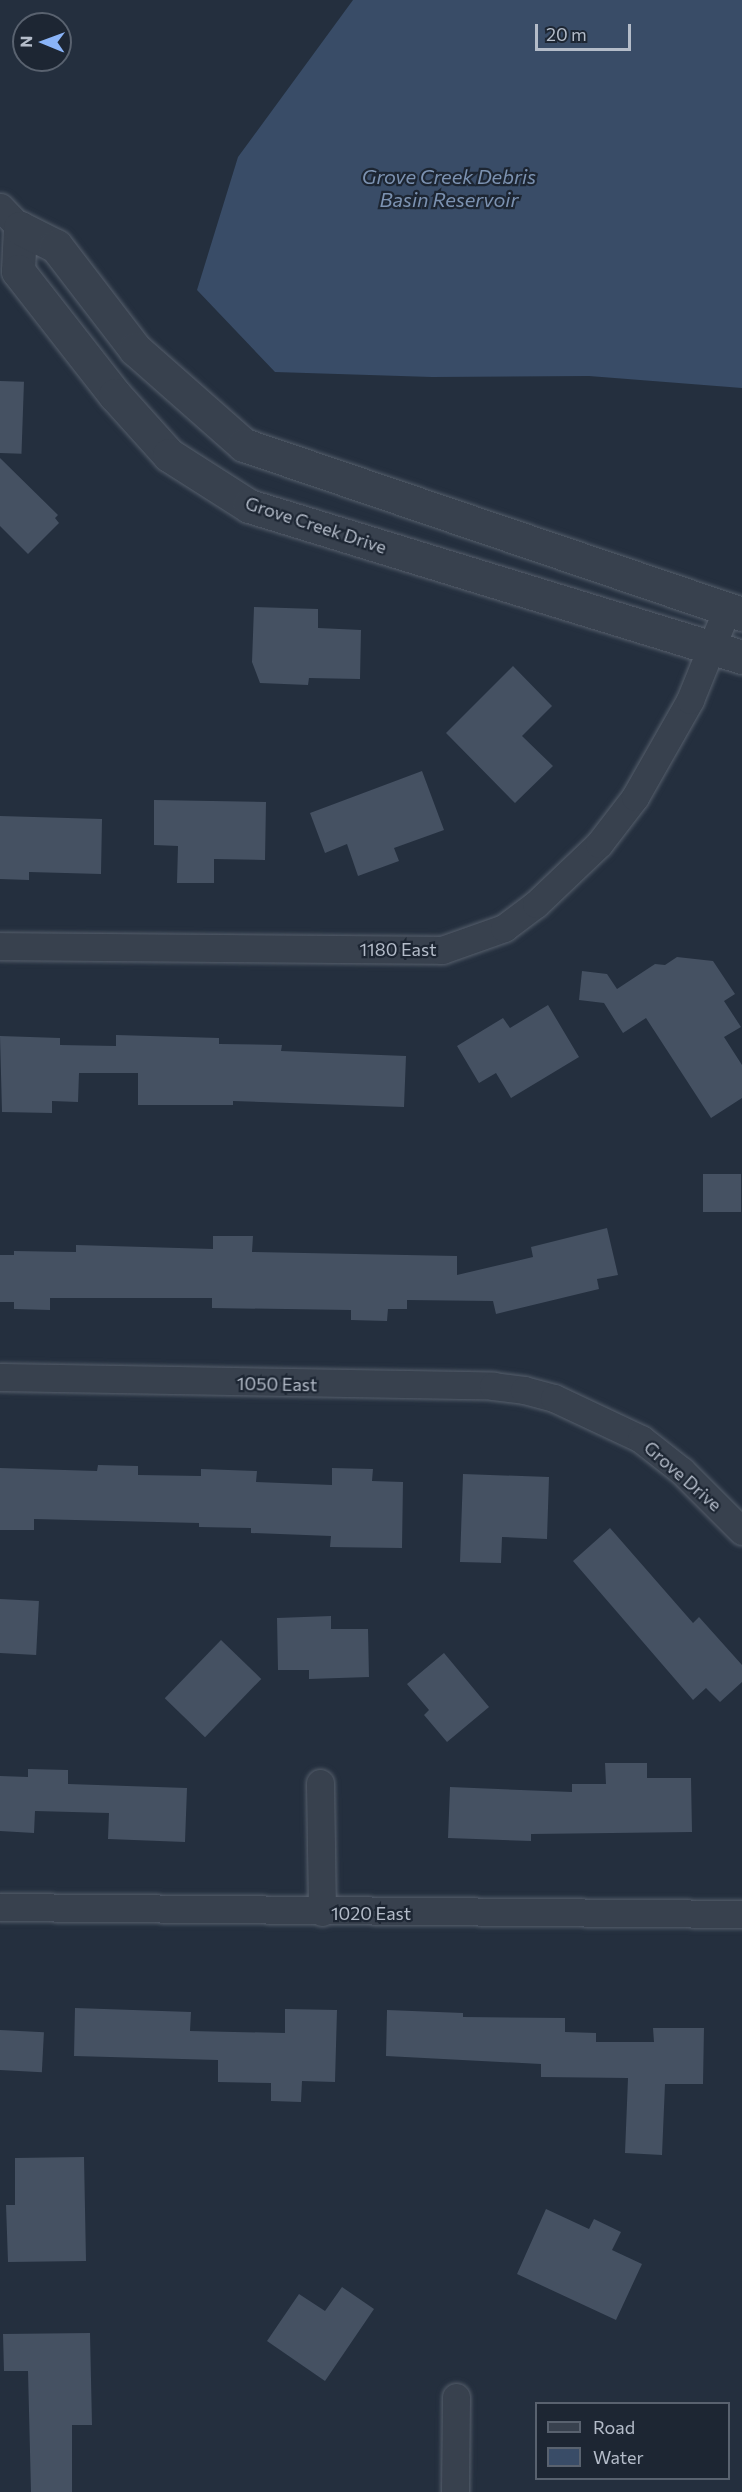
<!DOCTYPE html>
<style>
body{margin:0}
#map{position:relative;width:742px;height:2492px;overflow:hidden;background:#242f3e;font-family:Commissioner,sans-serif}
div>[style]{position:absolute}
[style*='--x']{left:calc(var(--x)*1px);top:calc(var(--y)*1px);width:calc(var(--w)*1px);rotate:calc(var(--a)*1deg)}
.water>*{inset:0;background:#394c67}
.building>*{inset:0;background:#455162;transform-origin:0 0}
.roads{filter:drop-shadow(0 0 2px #565f6c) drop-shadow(0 0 2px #565f6c)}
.minor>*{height:27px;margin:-13.5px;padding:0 13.5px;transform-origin:13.5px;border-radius:13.5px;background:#38414e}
.tertiary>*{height:33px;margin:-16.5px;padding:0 16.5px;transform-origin:16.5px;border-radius:16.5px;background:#38414e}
span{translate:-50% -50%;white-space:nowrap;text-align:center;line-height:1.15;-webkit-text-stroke:4.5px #1d2633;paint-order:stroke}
.street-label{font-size:18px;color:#b4bcc9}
.water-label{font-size:20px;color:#7c92b1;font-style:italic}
.legend{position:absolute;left:535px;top:2402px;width:195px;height:78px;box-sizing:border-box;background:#1d2633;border:2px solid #59626f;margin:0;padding:8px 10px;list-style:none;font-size:18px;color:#b4bcc9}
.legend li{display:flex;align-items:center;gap:12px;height:30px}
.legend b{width:30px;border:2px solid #59626f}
.north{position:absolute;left:12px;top:12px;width:60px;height:60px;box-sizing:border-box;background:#1d2633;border:2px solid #59626f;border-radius:50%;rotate:271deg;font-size:16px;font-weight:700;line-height:24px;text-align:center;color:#b4bcc9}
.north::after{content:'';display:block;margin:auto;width:21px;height:27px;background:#8ab4f8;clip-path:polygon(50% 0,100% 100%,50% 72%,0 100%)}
.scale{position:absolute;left:535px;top:24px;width:96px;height:27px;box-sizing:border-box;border:3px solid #b4bcc9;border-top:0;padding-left:8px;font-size:18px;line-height:21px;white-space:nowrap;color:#b4bcc9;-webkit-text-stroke:4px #1d2633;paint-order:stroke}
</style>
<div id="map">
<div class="water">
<div style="clip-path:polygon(353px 0,742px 0,742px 388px,589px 376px,432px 377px,275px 372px,197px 290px,238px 157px)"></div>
</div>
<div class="building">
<div style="left:0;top:381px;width:24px;height:72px;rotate:2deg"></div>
<div style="clip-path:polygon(0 458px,58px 515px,55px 518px,59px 523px,28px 554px,0 526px)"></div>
<div style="clip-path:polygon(254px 607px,318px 609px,318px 628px,361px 630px,360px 679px,309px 678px,308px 685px,260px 683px,252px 662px)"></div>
<div style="clip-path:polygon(513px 666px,552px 706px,522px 736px,553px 766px,515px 803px,446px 733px)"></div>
<div style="clip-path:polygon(422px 771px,444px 830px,394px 848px,399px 861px,358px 876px,347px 844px,325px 853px,310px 813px)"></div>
<div style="clip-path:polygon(154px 800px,266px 802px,265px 860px,214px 859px,214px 883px,177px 883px,178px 846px,154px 845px)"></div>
<div style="clip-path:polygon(0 816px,102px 819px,101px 874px,29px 872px,29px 880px,0 879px)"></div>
<div style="clip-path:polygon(677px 957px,713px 961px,735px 994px,724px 1001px,741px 1027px,724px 1037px,742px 1065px,742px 1098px,711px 1118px,646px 1018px,623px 1033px,604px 1003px,579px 1000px,582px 971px,607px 974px,617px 989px,655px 964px,665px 965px)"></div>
<div style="clip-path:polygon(548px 1005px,579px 1057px,511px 1098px,496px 1073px,479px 1083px,457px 1046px,503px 1018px,510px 1028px)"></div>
<div style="clip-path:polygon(116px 1035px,219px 1038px,219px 1044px,282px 1045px,281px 1051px,406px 1056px,404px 1107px,233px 1101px,233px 1105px,138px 1105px,138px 1073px,79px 1073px,78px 1102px,52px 1101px,52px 1113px,2px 1112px,0 1036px,60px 1038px,60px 1045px,116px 1046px)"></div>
<div style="left:703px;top:1174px;width:38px;height:38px"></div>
<div style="clip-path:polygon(607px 1228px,618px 1275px,597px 1279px,599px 1289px,496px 1314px,493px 1301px,407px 1300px,407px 1309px,388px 1309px,387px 1321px,351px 1320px,351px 1310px,212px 1308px,212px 1298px,50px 1298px,50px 1310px,14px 1309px,14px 1302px,0 1302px,0 1255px,14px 1255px,14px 1251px,76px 1252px,76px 1245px,213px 1249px,213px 1236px,253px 1236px,252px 1252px,457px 1256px,457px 1275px,533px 1257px,531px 1247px)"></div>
<div style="clip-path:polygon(98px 1465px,138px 1466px,138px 1475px,201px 1476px,201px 1469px,257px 1471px,256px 1482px,332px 1485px,332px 1468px,373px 1469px,372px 1481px,403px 1482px,402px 1548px,330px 1547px,331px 1536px,251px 1533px,251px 1528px,199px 1527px,199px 1523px,34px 1519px,34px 1530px,0 1530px,0 1468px,97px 1471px)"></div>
<div style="clip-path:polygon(463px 1474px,549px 1477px,547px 1539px,502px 1537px,501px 1563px,460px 1562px)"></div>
<div style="clip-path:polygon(610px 1528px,693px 1623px,699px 1617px,742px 1665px,742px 1682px,720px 1702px,706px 1688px,693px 1700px,573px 1561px)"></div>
<div style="left:0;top:1599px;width:39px;height:54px;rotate:3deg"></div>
<div style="clip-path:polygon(331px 1616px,331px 1629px,368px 1629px,369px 1677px,309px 1679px,309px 1670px,278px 1670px,277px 1618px)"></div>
<div style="left:221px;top:1640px;width:56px;height:81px;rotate:44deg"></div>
<div style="clip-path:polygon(444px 1653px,489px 1707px,447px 1742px,424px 1715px,429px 1710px,407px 1684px)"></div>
<div style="clip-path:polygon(605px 1763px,647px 1763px,647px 1778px,691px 1778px,692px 1832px,531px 1834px,531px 1841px,448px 1838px,450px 1787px,572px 1792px,572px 1784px,606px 1784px)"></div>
<div style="clip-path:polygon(28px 1769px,68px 1770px,68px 1784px,187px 1788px,185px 1842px,108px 1839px,109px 1813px,35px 1811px,34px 1833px,0 1831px,0 1776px,28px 1777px)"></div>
<div style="clip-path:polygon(75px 2008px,191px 2012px,190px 2031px,285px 2033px,285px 2009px,337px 2010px,335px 2082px,302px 2081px,301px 2102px,271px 2101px,271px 2083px,218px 2082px,218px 2060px,74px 2056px)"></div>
<div style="clip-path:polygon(387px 2010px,463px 2013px,463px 2017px,565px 2018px,565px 2032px,596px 2033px,596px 2042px,654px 2042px,653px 2028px,704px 2028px,703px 2084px,665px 2084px,662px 2155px,625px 2153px,628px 2078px,541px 2077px,541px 2064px,386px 2056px)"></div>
<div style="left:0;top:2030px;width:44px;height:40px;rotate:3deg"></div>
<div style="clip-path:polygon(84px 2157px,86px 2261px,8px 2262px,6px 2205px,15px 2205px,15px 2158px)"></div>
<div style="clip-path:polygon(546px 2209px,589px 2229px,594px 2219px,621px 2232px,612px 2250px,642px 2264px,616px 2320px,517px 2274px)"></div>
<div style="clip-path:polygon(342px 2287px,374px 2309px,325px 2381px,267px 2341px,299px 2294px,325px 2311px)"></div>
<div style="clip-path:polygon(90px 2333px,92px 2425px,72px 2425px,72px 2492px,31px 2492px,28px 2371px,4px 2371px,3px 2334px)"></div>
</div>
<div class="roads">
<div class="minor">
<div style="--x:0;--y:207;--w:29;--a:46"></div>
<div style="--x:0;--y:946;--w:442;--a:0.5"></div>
<div style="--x:442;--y:950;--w:66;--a:-19.5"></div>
<div style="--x:504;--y:928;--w:40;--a:-37"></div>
<div style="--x:536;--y:904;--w:87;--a:-43.6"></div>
<div style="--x:599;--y:844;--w:59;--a:-52.5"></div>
<div style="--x:635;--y:797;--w:112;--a:-60.4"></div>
<div style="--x:690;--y:700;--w:98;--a:-67.9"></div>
<div style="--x:0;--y:1377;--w:493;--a:1"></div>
<div style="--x:493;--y:1386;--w:31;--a:7"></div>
<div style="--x:524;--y:1390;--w:31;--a:15"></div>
<div style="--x:554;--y:1398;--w:96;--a:25.2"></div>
<div style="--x:641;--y:1439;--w:52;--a:38"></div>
<div style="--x:682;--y:1471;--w:85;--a:45"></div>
<div style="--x:320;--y:1783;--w:129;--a:89.1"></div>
<div style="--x:0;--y:1907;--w:742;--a:0.54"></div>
<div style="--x:455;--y:2492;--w:95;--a:-89.4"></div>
</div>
<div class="tertiary">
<div style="--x:20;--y:228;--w:43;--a:92.7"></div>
<div style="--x:18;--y:271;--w:157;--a:52"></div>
<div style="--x:115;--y:395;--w:81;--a:48"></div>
<div style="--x:169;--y:455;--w:95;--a:32.5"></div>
<div style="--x:249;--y:506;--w:516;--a:17.03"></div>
<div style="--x:20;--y:228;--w:40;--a:26.6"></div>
<div style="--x:56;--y:246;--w:130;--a:52.5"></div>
<div style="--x:135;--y:349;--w:145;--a:41.4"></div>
<div style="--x:244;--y:445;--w:526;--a:18.75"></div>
</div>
</div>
<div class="street-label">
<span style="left:316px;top:525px;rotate:18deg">Grove Creek Drive</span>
<span style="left:398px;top:949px">1180 East</span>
<span style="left:277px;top:1384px;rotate:1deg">1050 East</span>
<span style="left:683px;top:1476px;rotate:41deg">Grove Drive</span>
<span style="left:371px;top:1913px">1020 East</span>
</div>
<div class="water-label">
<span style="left:449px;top:188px">Grove Creek Debris<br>Basin Reservoir</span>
</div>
<ul class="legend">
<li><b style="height:8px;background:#38414e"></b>Road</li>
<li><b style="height:16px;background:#394c67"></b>Water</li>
</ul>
<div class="north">N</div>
<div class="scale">20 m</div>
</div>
